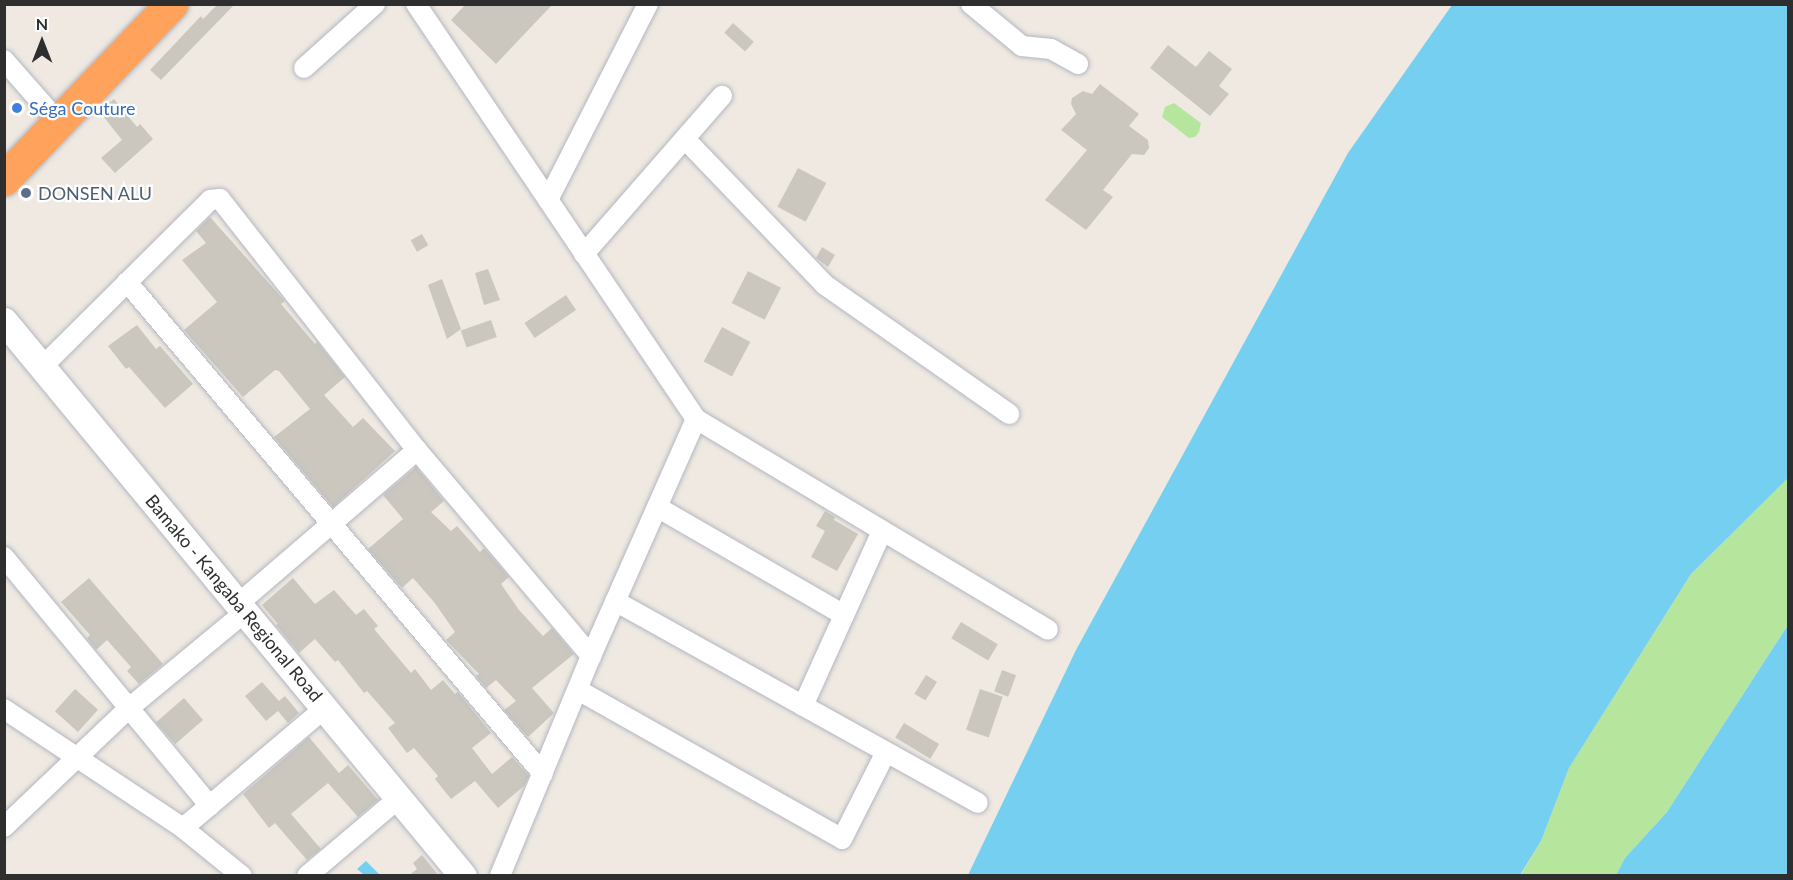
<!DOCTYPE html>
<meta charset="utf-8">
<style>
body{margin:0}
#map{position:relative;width:1793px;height:880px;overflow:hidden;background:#efe9e1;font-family:Lato,sans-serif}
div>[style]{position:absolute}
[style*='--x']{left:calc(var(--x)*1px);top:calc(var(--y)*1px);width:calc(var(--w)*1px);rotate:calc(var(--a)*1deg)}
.green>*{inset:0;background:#b6e59e}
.water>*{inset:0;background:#75cff0}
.building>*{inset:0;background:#cbc7bf;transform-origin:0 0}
.roads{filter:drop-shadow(0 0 2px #b4b7c1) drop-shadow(0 0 2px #b4b7c1)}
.street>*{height:20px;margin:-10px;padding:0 10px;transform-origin:10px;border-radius:10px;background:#fff}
.secondary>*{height:27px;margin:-13.5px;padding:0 13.5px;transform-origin:13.5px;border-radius:13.5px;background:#fff}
.highway>*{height:33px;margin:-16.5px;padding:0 16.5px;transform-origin:16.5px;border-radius:16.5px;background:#ffa35c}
.dots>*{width:16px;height:16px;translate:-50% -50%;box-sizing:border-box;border:3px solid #fff;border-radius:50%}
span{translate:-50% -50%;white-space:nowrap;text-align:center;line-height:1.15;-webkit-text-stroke:4.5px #fff;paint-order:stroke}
.shop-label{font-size:18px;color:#366cbe}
.left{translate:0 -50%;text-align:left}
.service-label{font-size:18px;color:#4e5e75}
.street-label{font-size:18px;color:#2e2e2e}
.frame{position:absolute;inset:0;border:6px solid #2e2e2e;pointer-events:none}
.north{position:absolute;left:12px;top:12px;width:60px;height:60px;-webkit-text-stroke:4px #fff;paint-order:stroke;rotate:0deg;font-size:16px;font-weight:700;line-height:24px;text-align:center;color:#2e2e2e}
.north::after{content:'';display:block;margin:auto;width:21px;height:27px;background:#2e2e2e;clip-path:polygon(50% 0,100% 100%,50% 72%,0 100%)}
</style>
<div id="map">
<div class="green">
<div style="clip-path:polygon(1174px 103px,1201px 123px,1199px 132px,1195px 137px,1189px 138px,1162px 117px,1165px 107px)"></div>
<div style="clip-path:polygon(1788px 478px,1788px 625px,1667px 812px,1625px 858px,1616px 875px,1520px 876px,1541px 841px,1569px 768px,1691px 574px)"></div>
</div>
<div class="water">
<div style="clip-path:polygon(1452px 5px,1788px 5px,1788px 478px,1691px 574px,1569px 768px,1541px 841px,1520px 875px,968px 875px,1076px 650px,1348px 153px)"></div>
<div style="clip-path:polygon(1788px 625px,1788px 875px,1616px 875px,1625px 858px,1667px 812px)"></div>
<div style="clip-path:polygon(366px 861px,380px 875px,364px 875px,357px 869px)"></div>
</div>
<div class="building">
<div style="clip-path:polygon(218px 4px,235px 4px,161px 80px,150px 70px,201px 16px,203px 19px)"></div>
<div style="clip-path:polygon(466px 4px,553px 4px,496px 64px,451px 20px)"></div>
<div style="left:733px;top:23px;width:28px;height:13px;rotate:42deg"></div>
<div style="clip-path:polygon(1168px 45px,1196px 67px,1209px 51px,1232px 69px,1219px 86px,1229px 94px,1210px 116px,1150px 68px)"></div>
<div style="clip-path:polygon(1100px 84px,1139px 114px,1129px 126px,1148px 140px,1149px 148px,1144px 155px,1132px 154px,1103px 190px,1113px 197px,1086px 230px,1045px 200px,1087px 150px,1061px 130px,1076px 114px,1071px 104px,1072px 98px,1083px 91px,1092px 94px)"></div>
<div style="clip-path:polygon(114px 99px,137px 127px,140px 124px,153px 139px,115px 173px,101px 158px,122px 140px,99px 111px)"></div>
<div style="left:798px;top:168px;width:32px;height:44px;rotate:28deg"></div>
<div style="clip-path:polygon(210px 217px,283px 299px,285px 301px,281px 304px,315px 344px,317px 342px,345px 377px,324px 395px,353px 427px,363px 418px,395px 451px,333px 507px,274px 437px,310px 409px,279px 371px,275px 370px,243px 397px,184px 330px,217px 302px,182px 260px,206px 243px,196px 231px)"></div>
<div style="left:422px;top:234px;width:13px;height:13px;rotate:61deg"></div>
<div style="clip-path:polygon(822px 247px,835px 255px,828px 267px,816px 258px)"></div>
<div style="clip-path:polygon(488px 269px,500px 300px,484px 305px,475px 273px)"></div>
<div style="left:748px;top:271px;width:37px;height:36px;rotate:27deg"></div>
<div style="clip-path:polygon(442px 279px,461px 329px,447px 339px,428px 285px)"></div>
<div style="left:566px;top:295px;width:18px;height:50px;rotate:56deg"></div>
<div style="left:491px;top:320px;width:18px;height:32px;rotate:71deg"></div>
<div style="clip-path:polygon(137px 325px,156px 349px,160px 346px,193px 384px,165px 408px,129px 367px,126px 369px,108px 346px)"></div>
<div style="left:722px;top:327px;width:32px;height:39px;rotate:28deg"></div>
<div style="clip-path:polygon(416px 467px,444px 501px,431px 512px,451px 531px,457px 526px,480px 552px,484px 548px,509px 577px,501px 584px,519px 610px,543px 636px,552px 628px,574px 654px,532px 688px,554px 713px,528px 737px,504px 710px,516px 701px,496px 680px,486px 688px,476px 676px,479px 674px,446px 640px,455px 632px,434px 602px,413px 578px,402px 588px,368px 549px,403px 519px,383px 495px)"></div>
<div style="clip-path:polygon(825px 511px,835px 517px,834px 520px,858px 534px,837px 571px,811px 557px,825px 531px,816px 526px)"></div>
<div style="clip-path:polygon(89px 578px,163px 664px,139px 684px,127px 671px,131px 667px,107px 640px,96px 650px,87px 638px,90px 635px,61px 602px)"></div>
<div style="clip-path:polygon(293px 578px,315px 604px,334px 590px,356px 615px,364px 609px,378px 626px,374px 629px,411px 673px,415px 669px,431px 690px,443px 680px,455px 694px,458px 692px,491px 733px,472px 748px,492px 774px,512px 757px,529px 776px,524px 786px,498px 808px,475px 781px,451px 799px,435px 779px,438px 776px,414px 748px,407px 753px,388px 728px,395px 723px,367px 691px,364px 693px,338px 660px,335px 662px,315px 639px,299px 653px,276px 625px,278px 624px,262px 605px)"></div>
<div style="left:961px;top:622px;width:43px;height:19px;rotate:31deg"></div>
<div style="left:1002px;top:670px;width:15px;height:23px;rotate:20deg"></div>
<div style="left:926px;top:675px;width:13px;height:22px;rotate:32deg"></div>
<div style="clip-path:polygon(262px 682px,279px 701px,285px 696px,299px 713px,288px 723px,278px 711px,266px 721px,245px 696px)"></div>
<div style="left:75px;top:689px;width:31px;height:30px;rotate:42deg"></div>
<div style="left:980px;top:689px;width:24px;height:43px;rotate:19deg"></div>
<div style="left:184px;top:698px;width:29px;height:37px;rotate:49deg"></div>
<div style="left:904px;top:723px;width:41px;height:17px;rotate:31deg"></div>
<div style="clip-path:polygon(309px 737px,339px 773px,348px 765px,378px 800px,358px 817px,328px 783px,291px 814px,321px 849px,307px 860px,275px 823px,269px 828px,243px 794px)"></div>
<div style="clip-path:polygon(422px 855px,439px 876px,408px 876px,417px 869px,413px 863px)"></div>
</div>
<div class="roads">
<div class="street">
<div style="--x:416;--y:4;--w:501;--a:55.99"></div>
<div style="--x:696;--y:419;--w:259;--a:113.9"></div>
<div style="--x:591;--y:656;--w:238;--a:112.5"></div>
<div style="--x:971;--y:4;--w:66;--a:39.5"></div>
<div style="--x:1022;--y:46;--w:29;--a:6"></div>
<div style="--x:1051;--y:49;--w:31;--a:29"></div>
<div style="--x:4;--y:60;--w:64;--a:48.8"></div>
<div style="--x:304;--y:68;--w:96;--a:-42"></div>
<div style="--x:685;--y:139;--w:202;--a:46.2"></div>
<div style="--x:825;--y:285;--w:225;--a:35"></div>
<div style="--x:548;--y:200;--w:220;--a:-63"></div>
<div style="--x:584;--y:254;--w:210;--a:-48.9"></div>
<div style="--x:127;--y:282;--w:644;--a:49.78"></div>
<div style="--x:42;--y:367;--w:237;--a:-44.8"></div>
<div style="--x:210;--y:200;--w:10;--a:-6"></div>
<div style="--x:220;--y:199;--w:319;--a:51.9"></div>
<div style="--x:417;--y:450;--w:270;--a:49.8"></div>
<div style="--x:696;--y:419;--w:410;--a:30.9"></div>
<div style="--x:657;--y:507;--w:216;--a:30"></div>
<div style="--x:4;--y:557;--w:323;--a:50.4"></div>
<div style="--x:615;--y:601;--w:415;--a:29.1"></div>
<div style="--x:238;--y:604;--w:236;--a:-40.7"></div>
<div style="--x:578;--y:690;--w:303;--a:29.4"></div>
<div style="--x:842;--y:839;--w:97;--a:-63.2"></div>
<div style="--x:803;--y:706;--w:192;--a:-65.7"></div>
<div style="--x:4;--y:709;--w:215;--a:33.6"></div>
<div style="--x:183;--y:828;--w:76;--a:39.1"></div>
<div style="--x:4;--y:827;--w:173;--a:-43.6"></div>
<div style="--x:129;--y:708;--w:151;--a:-39.6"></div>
<div style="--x:183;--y:828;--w:186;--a:-40.2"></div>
<div style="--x:307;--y:876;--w:121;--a:-40.3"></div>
</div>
<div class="secondary">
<div style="--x:4;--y:321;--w:720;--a:50.41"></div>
</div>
<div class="highway">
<div style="--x:4;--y:179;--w:242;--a:-46.3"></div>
</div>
</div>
<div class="dots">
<div style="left:17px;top:108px;background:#3f7fe0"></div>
<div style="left:26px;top:193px;background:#5c6f8a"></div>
</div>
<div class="shop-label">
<span class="left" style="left:29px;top:108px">Séga Couture</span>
</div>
<div class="service-label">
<span class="left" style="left:38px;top:193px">DONSEN ALU</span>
</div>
<div class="street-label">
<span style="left:234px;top:598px;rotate:50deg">Bamako - Kangaba Regional Road</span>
</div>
<div class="frame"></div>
<div class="north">N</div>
</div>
